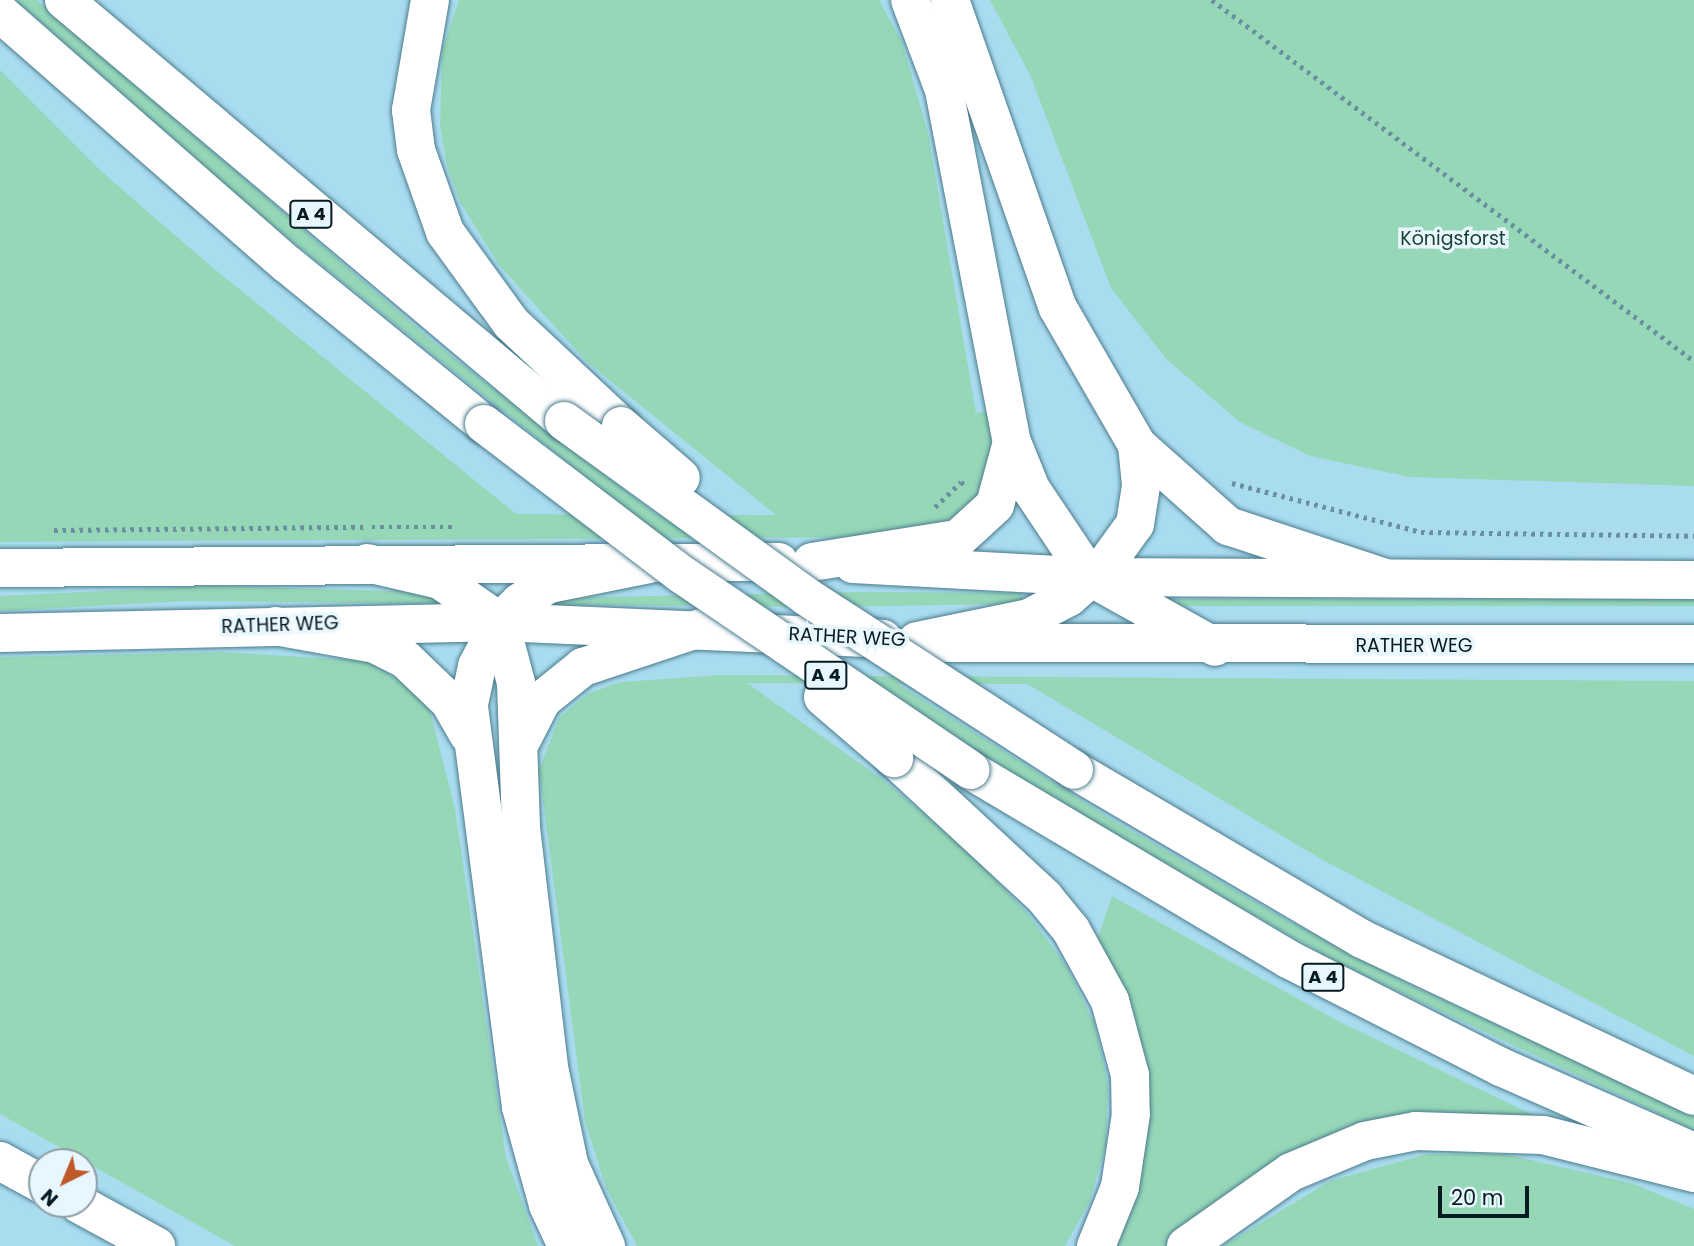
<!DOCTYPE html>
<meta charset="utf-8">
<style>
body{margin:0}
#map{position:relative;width:1694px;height:1246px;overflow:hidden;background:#aadcf0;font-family:Poppins,sans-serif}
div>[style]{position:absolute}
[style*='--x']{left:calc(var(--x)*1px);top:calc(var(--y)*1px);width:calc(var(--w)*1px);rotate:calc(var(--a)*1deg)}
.green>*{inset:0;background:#96d7b8;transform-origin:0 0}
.path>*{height:4.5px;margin-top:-2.25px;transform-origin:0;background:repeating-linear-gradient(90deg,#69909e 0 3.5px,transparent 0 8.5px)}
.roads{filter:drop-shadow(0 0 2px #4c7c8d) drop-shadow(0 0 2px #4c7c8d)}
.secondary>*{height:38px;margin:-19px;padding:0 19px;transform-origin:19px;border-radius:19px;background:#fff}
.motorway>*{height:38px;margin:-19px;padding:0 19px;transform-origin:19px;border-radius:19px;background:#fff}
.bridges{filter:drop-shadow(0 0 2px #4c7c8d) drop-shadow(0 0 2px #4c7c8d)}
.motorway-bridge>*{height:38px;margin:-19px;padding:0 19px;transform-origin:19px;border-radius:19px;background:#fff}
span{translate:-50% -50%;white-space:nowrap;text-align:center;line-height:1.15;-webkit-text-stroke:7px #e8f7fd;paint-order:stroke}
.shield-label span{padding:2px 5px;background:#e8f7fd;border:2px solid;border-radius:5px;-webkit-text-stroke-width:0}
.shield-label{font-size:18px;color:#061a21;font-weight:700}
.park-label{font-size:19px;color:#173f2e}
.street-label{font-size:19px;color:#061a21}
.north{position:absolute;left:28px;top:1148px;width:70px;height:70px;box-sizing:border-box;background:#e8f7fd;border:2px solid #8e9fa5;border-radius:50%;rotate:223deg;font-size:19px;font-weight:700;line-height:28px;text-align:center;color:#061a21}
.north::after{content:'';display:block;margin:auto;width:24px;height:32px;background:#bf5929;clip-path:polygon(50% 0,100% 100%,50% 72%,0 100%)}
.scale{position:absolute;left:1438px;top:1186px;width:91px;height:32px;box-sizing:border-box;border:4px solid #061a21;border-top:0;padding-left:9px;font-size:21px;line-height:24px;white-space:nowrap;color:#061a21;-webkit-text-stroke:5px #e8f7fd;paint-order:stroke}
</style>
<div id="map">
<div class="green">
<div style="clip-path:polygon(16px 0,37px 0,436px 344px,657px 515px,776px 515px,587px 362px,499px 265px,460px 202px,447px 166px,440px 127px,442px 51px,459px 0,879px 0,902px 42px,928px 133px,976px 413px,992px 411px,996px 459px,968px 517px,902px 537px,0 542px,0 70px,101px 171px,206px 262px,516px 514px,633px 515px,256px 212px)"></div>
<div style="clip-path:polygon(990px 0,1694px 0,1694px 486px,1410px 477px,1310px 456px,1240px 422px,1167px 360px,1111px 288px,1031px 77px)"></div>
<div style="clip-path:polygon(210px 586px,428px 592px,444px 604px,187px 601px,0 611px,0 596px)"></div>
<div style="clip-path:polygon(857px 592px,1023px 593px,1021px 604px,815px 607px,552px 605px,551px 598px)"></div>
<div style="left:1694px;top:599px;width:7px;height:525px;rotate:90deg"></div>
<div style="clip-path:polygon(222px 652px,369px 661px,418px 694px,430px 711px,455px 809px,506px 1157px,538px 1246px,235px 1246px,0 1114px,0 657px)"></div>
<div style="clip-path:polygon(720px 675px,1694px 681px,1694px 1056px,1321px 859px,1027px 684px,898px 684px,1111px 819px,1287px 920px,1410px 985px,1694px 1115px,1694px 1130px,1340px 964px,1053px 800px,873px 684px,747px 683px,882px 779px,965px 848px,1028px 914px,1067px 967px,1094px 1023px,1108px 1083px,1106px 1143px,1090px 1201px,1065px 1246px,637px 1246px,606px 1188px,585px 1121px,539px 770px,559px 718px,587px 694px,620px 682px)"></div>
<div style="clip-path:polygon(1112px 896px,1340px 1022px,1556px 1126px,1428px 1118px,1196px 1222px,1166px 1246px,1106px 1246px,1132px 1187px,1095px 946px)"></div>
<div style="clip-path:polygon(1427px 1154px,1504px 1154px,1631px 1183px,1694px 1209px,1694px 1246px,1223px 1246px,1330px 1181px)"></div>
</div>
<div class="path">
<div style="--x:1212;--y:0;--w:602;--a:36.83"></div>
<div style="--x:1232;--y:483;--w:195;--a:14.5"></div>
<div style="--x:1421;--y:532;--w:273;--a:0.8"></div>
<div style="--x:935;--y:507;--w:36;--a:-44"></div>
<div style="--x:961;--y:482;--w:7;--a:34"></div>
<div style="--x:372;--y:527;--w:83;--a:0"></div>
<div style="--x:54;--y:530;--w:310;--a:-0.6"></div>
</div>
<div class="roads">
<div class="secondary">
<div style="--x:853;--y:564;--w:237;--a:3.1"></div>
<div style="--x:1090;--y:577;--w:604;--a:0.28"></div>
<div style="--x:0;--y:568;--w:779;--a:-0.44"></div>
<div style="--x:0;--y:633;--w:500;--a:-1.26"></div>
<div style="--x:500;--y:622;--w:383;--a:2.5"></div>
<div style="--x:939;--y:643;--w:755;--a:0.08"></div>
<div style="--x:0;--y:1161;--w:48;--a:28.7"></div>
<div style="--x:79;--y:1204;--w:88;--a:28.6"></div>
</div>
<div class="motorway">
<div style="--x:64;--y:0;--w:654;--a:40.1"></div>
<div style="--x:430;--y:0;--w:112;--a:99.8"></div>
<div style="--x:411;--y:110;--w:40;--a:82.9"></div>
<div style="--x:416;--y:150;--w:87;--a:70.5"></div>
<div style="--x:445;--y:232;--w:112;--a:54"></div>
<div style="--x:511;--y:323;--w:151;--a:43.1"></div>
<div style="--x:910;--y:0;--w:96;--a:69.3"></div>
<div style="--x:944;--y:90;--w:359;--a:79.1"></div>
<div style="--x:1012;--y:442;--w:51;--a:68"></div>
<div style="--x:1031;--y:489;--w:106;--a:56.2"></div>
<div style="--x:1090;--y:577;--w:143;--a:29.2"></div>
<div style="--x:950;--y:0;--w:326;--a:70.7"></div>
<div style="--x:1058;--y:308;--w:158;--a:60"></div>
<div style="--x:1137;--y:445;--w:122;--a:41.7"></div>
<div style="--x:1228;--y:526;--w:162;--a:18.3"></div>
<div style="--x:0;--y:13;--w:381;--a:41.2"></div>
<div style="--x:287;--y:264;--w:254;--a:39.1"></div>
<div style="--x:812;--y:562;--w:148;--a:-9"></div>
<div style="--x:958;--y:539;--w:50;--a:-42.6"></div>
<div style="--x:995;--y:505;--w:65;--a:-74.9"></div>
<div style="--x:367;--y:563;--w:75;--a:13.1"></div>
<div style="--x:440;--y:580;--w:73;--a:35"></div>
<div style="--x:500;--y:622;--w:63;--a:75.3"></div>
<div style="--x:516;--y:683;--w:145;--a:88"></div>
<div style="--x:521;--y:828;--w:241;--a:83.3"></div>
<div style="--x:549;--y:1067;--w:99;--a:78.3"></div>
<div style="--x:569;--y:1164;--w:90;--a:65.7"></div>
<div style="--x:275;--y:626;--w:102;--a:10.2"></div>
<div style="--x:375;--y:644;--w:34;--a:27"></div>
<div style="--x:405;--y:659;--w:61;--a:43.7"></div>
<div style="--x:449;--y:701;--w:39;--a:60"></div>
<div style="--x:917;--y:641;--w:114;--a:-11.6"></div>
<div style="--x:1029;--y:618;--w:45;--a:-27.7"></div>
<div style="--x:1069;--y:597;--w:50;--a:-41.7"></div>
<div style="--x:1106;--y:564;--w:49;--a:-54.1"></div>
<div style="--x:1135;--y:524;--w:39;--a:-81"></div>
<div style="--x:1141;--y:485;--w:40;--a:-95.7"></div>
<div style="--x:520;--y:743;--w:48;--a:-62.9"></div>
<div style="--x:542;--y:700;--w:53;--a:-38.8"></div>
<div style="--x:583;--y:667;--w:123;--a:-18.4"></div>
<div style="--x:894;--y:758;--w:205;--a:42.8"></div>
<div style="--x:1044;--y:897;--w:43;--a:50.7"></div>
<div style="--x:1071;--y:930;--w:81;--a:61.2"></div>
<div style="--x:1110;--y:1001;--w:77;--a:74.9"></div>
<div style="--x:1130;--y:1075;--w:39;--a:89"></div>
<div style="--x:1131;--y:1114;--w:74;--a:98.6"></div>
<div style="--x:1120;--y:1187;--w:64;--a:112.1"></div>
<div style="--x:970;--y:770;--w:370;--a:30.7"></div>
<div style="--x:1288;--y:959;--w:239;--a:26.9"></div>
<div style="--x:1501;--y:1067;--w:211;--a:23.8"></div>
<div style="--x:1074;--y:770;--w:334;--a:30.4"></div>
<div style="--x:1362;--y:939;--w:367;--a:25.3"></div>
<div style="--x:567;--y:1246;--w:45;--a:-114.9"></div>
<div style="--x:548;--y:1205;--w:102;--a:-105.4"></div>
<div style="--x:521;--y:1107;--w:406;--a:-97.4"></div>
<div style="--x:469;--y:704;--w:39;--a:-78"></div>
<div style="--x:477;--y:666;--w:50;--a:-62.4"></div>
<div style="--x:500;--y:622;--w:28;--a:-45"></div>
<div style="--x:520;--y:602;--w:34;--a:-32"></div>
<div style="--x:549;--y:584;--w:102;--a:-11.3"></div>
<div style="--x:1186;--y:1246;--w:128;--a:-35.2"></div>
<div style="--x:1291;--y:1172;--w:80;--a:-22.7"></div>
<div style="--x:1365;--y:1141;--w:52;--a:-11.1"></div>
<div style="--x:1416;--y:1131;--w:127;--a:1.8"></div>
<div style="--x:1543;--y:1135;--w:156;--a:14.1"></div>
</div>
</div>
<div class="bridges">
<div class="motorway-bridge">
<div style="--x:564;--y:421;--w:300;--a:35.9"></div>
<div style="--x:807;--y:597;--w:318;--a:32.9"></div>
<div style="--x:484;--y:424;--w:249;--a:37.3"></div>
<div style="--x:621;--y:426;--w:79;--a:40.9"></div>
<div style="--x:684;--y:576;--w:346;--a:34.1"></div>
<div style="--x:823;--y:697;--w:94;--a:40.7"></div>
</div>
</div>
<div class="shield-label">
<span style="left:311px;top:214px">A 4</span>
<span style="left:826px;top:675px">A 4</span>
<span style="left:1323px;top:977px">A 4</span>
</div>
<div class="park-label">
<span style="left:1453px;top:239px">Königsforst</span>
</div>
<div class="street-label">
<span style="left:280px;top:625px;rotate:-2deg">RATHER WEG</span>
<span style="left:847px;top:637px;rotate:3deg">RATHER WEG</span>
<span style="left:1414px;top:646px">RATHER WEG</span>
</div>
<div class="north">N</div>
<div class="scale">20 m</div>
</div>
